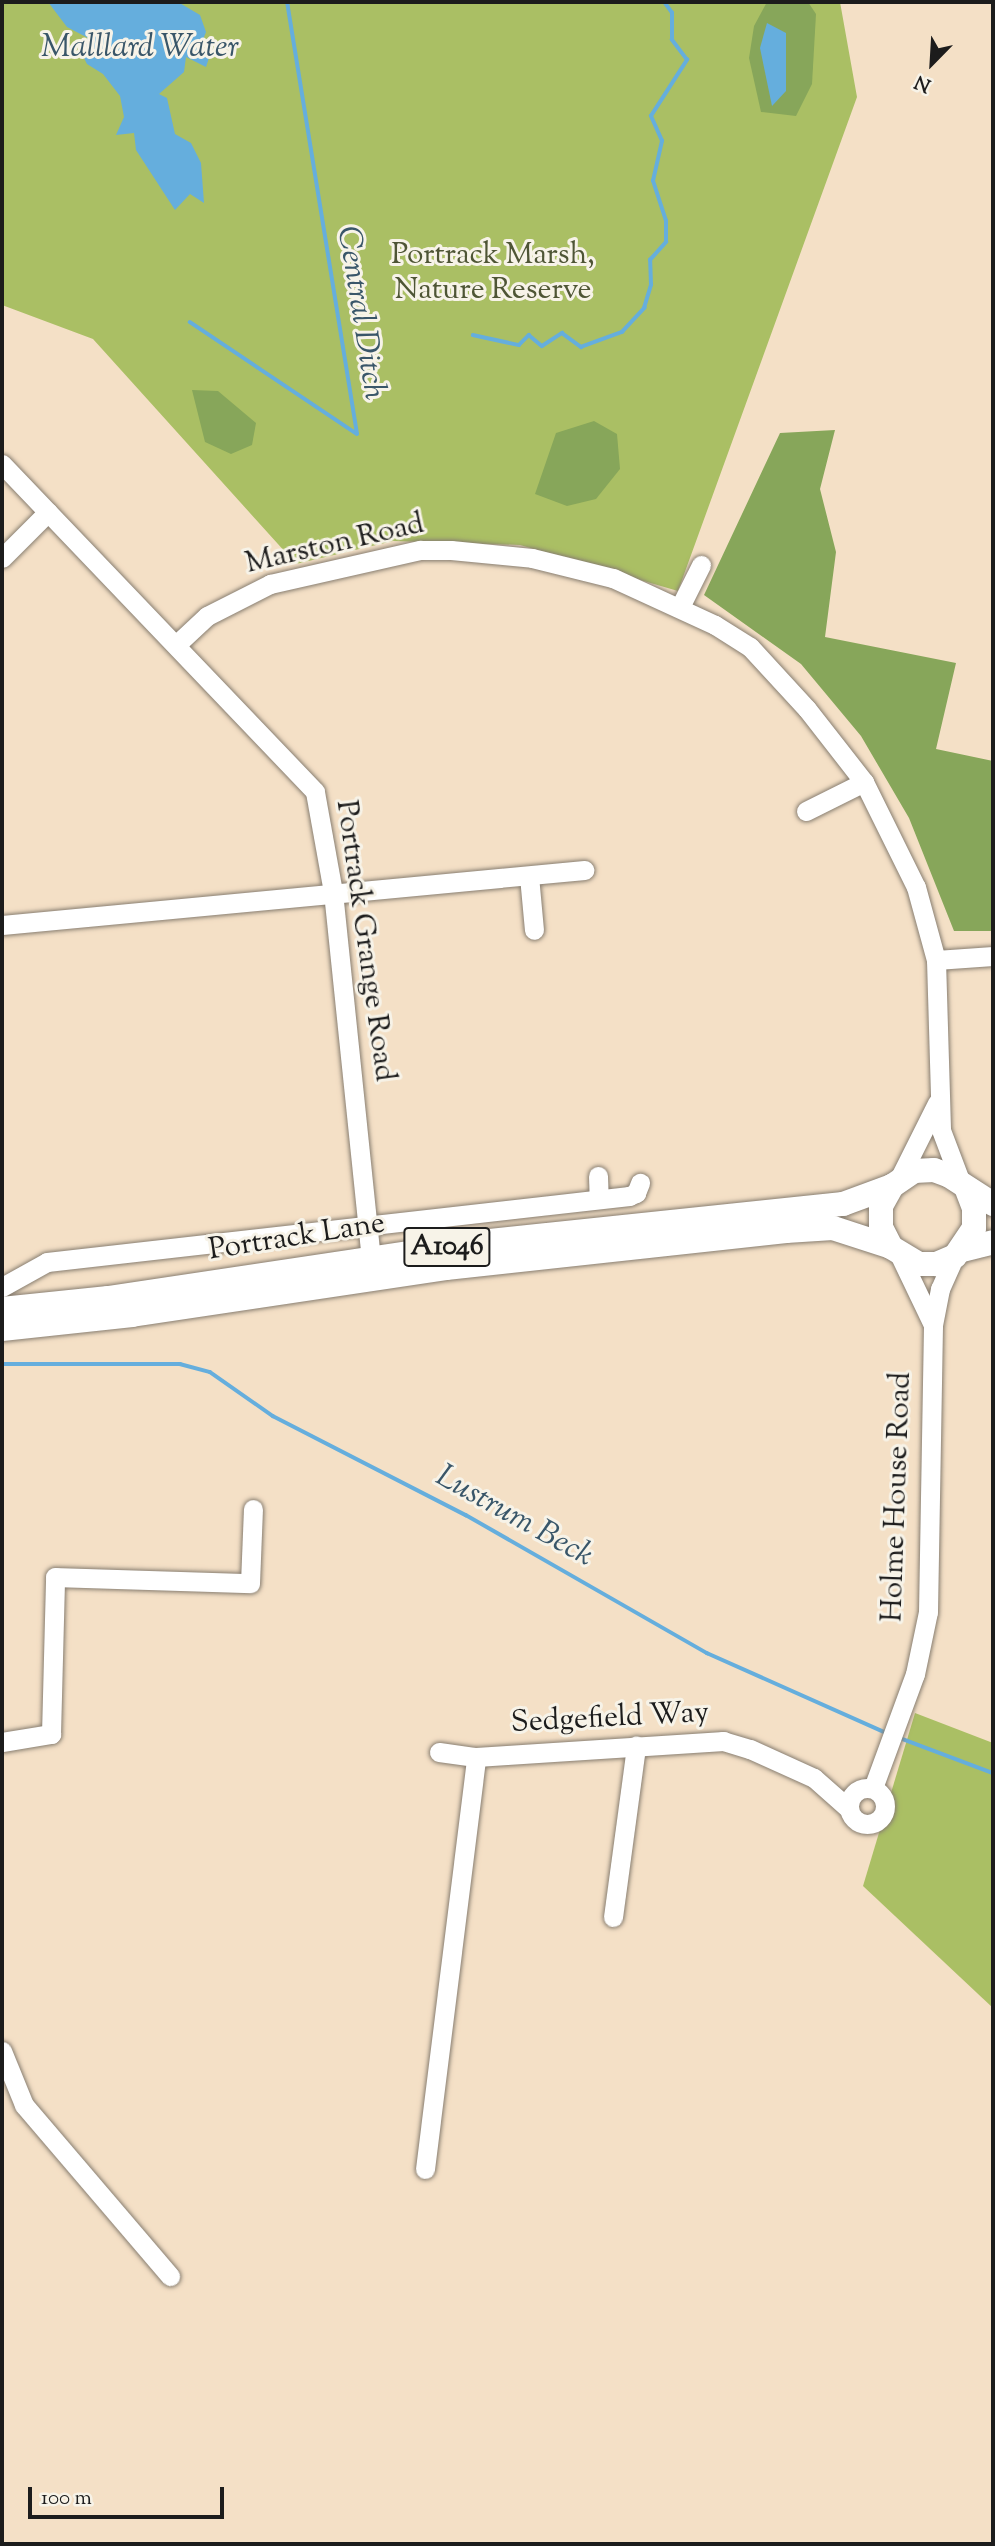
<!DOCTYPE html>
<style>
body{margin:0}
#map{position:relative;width:995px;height:2546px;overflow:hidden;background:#f4e0c6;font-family:"Sorts Mill Goudy",serif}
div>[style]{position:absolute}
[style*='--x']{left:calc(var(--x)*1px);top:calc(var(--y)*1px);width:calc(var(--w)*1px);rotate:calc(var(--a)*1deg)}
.green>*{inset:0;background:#aabf64}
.forest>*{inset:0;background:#87a65a}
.water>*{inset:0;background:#65aedd}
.stream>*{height:3.5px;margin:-1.75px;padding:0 1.75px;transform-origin:1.75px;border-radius:1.75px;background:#65aedd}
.roads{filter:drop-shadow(0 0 2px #887e71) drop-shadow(0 0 2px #887e71)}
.minor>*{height:19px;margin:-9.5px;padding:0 9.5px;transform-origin:9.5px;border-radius:9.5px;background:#fff}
.minor>.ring{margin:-9.5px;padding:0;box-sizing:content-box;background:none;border:19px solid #fff;border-radius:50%}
.major>*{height:24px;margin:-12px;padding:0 12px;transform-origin:12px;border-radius:12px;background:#fff}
span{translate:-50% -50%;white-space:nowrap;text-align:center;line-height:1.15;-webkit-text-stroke:6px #f7f3e8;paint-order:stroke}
.shield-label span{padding:2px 5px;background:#f7f3e8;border:2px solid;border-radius:5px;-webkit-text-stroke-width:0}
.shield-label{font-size:28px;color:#1c1c1c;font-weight:700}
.park-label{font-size:30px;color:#4e5535}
.street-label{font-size:30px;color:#1c1c1c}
.water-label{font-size:32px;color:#395669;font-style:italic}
.frame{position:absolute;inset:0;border:4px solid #1c1c1c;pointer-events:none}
.north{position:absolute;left:897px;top:28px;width:70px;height:70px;-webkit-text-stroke:5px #f7f3e8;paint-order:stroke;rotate:204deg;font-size:19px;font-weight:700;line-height:28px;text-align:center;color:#1c1c1c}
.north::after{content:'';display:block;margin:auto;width:24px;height:32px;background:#1c1c1c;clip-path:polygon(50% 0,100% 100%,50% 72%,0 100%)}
.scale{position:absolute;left:28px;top:2487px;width:196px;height:32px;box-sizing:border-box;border:4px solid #1c1c1c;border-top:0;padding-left:9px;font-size:21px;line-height:24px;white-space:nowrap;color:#1c1c1c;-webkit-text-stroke:5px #f7f3e8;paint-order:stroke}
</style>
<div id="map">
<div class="green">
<div style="clip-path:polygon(2px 2px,840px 2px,857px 97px,678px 591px,520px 545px,393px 541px,296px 564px,93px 339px,2px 305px)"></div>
<div style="clip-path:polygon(915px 1713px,993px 1743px,993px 2008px,863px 1886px)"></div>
</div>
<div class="forest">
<div style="clip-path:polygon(767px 2px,808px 2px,816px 14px,812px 84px,796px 116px,761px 112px,749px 58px,754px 26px)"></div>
<div style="clip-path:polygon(192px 390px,218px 391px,256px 423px,252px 445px,231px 454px,205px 442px)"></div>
<div style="clip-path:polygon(594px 421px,617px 434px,620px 469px,596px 499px,567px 506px,535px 494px,556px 433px)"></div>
<div style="clip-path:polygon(835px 430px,820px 489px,836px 552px,825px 637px,956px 663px,936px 749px,993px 761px,993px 931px,954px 931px,909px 818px,861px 736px,801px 664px,704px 595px,780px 433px)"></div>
</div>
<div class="water">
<div style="clip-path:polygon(48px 2px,178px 2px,200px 15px,206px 32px,198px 52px,209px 58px,206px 67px,186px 57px,184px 72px,159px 94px,167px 98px,175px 134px,191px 143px,201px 163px,204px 203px,190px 194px,175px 210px,136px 150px,134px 133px,116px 135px,124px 117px,120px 96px,103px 74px,87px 64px,80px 50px,88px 38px,67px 27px)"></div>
<div style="clip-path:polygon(767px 23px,786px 33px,786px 91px,772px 106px,760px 48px)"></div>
</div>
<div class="stream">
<div style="--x:190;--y:322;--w:201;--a:33.8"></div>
<div style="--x:357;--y:434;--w:438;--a:-99.2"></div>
<div style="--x:473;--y:335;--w:47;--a:12.3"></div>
<div style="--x:519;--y:345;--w:14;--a:-45"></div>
<div style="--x:529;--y:335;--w:17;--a:40"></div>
<div style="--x:542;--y:346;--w:24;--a:-33"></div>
<div style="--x:562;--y:333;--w:24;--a:36"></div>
<div style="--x:581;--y:347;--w:44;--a:-20.1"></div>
<div style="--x:622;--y:332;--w:33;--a:-47"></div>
<div style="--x:644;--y:308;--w:24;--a:-73"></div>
<div style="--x:651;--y:285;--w:25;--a:-92"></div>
<div style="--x:650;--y:260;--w:24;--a:-48"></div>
<div style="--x:666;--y:242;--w:21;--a:-90"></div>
<div style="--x:666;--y:221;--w:42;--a:-108"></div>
<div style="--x:653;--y:181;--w:41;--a:-77.3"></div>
<div style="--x:662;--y:141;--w:27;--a:-114"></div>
<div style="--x:651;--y:116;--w:67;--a:-57.3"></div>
<div style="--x:687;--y:60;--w:25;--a:-127"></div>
<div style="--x:672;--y:40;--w:27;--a:-90"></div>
<div style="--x:672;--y:13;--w:14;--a:-126"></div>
<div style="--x:2;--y:1364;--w:178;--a:0"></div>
<div style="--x:180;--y:1364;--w:31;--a:15"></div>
<div style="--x:210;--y:1372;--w:77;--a:34.9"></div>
<div style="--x:273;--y:1416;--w:217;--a:27.2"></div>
<div style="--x:466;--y:1515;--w:278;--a:29.8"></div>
<div style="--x:707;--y:1653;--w:197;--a:24"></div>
<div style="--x:897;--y:1737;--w:103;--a:20.6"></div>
</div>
<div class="roads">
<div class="minor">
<div style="--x:2;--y:464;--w:453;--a:46.3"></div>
<div style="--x:315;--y:792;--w:102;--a:79.8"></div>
<div style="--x:333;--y:892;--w:367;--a:84.1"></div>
<div style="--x:2;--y:558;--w:65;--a:-45"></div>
<div style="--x:680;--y:607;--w:47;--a:-63.4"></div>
<div style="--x:177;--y:644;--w:41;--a:-43"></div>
<div style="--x:207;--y:616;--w:71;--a:-26.9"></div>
<div style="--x:270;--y:584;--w:154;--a:-12.8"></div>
<div style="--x:420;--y:550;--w:31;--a:0"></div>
<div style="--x:451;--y:550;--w:81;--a:5.6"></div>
<div style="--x:532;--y:558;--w:83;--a:13.9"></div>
<div style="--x:613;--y:578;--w:112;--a:24.7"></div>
<div style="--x:715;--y:625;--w:41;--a:32.2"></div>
<div style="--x:750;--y:647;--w:84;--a:47.4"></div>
<div style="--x:807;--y:709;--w:93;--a:52"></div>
<div style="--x:864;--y:782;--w:117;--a:63.7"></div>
<div style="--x:916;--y:887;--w:76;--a:74.7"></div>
<div style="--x:936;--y:960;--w:170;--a:88.3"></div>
<div style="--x:941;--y:1130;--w:57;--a:69.3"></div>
<div style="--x:806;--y:811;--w:65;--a:-26.6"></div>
<div style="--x:529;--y:876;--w:54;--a:84.7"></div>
<div style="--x:2;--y:925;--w:585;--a:-5.4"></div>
<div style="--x:936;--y:960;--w:57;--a:-4"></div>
<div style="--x:598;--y:1176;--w:23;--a:88"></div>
<div style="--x:899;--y:1179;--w:85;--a:-63.4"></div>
<div style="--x:899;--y:1254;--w:79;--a:64.4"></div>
<div style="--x:2;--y:1287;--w:51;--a:-29.1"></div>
<div style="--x:47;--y:1262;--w:586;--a:-6.47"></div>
<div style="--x:629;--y:1196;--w:8;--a:-23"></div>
<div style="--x:636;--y:1193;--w:11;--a:-68"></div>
<div style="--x:2;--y:1742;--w:50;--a:-9.3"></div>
<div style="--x:51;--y:1734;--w:157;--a:-88.5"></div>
<div style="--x:55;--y:1577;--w:195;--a:1.8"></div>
<div style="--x:250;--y:1583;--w:74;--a:-87.7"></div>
<div style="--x:439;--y:1752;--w:37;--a:8"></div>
<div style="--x:476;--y:1757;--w:248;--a:-3.7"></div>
<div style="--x:723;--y:1741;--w:28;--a:17"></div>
<div style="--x:750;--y:1749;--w:70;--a:24.4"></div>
<div style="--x:814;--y:1778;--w:47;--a:41.5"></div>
<div class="ring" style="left:849px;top:1788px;width:17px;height:17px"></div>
<div style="--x:873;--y:1788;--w:121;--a:-69.8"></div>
<div style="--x:915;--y:1674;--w:63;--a:-78.2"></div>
<div style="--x:928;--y:1612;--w:287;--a:-89"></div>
<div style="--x:933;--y:1325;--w:37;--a:-79"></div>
<div style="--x:940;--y:1289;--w:36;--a:-66"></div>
<div style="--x:613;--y:1917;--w:173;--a:-82.3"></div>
<div style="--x:2;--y:2051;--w:58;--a:67.8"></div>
<div style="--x:24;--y:2105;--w:225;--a:49.5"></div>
<div style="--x:425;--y:2169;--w:415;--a:-82.9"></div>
</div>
<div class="major">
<div style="--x:967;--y:1190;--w:19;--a:69"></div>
<div style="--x:974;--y:1208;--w:20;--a:90"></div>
<div style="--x:974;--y:1228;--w:34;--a:124"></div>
<div style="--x:955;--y:1256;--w:21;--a:157"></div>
<div style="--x:936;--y:1264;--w:17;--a:180"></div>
<div style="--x:919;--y:1264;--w:33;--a:-149"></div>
<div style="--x:891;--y:1247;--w:22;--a:-117"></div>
<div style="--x:881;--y:1227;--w:21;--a:-90"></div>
<div style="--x:881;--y:1206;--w:23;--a:-61"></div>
<div style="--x:892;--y:1186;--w:27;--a:-34"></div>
<div style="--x:914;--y:1171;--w:20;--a:-3"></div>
<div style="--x:934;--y:1170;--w:15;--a:20"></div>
<div style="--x:948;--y:1175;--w:54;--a:32.8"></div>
<div style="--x:962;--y:1250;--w:32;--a:-14"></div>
<div style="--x:2;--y:1309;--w:107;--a:-5.9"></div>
<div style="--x:108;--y:1298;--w:386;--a:-8.5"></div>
<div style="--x:490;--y:1241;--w:355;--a:-6"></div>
<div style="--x:843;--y:1204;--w:52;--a:-20.2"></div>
<div style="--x:2;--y:1329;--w:131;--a:-6.1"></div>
<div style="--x:132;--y:1315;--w:317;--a:-8.5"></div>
<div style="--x:446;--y:1268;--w:342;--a:-6.2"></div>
<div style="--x:786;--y:1231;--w:47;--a:-3.7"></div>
<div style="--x:833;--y:1228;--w:61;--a:18.1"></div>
</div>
</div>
<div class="shield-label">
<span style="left:447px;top:1247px">A1046</span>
</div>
<div class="park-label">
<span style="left:493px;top:273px">Portrack Marsh,<br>Nature Reserve</span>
</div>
<div class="street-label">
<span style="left:335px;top:545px;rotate:-13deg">Marston Road</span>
<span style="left:364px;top:941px;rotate:82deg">Portrack Grange Road</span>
<span style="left:297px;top:1238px;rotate:-9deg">Portrack Lane</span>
<span style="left:898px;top:1497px;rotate:-88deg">Holme House Road</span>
<span style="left:610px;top:1719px;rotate:-3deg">Sedgefield Way</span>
</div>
<div class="water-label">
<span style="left:140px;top:48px">Malllard Water</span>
<span style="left:360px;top:313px;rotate:81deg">Central Ditch</span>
<span style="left:514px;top:1517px;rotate:29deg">Lustrum Beck</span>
</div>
<div class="frame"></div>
<div class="north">N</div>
<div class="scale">100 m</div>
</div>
